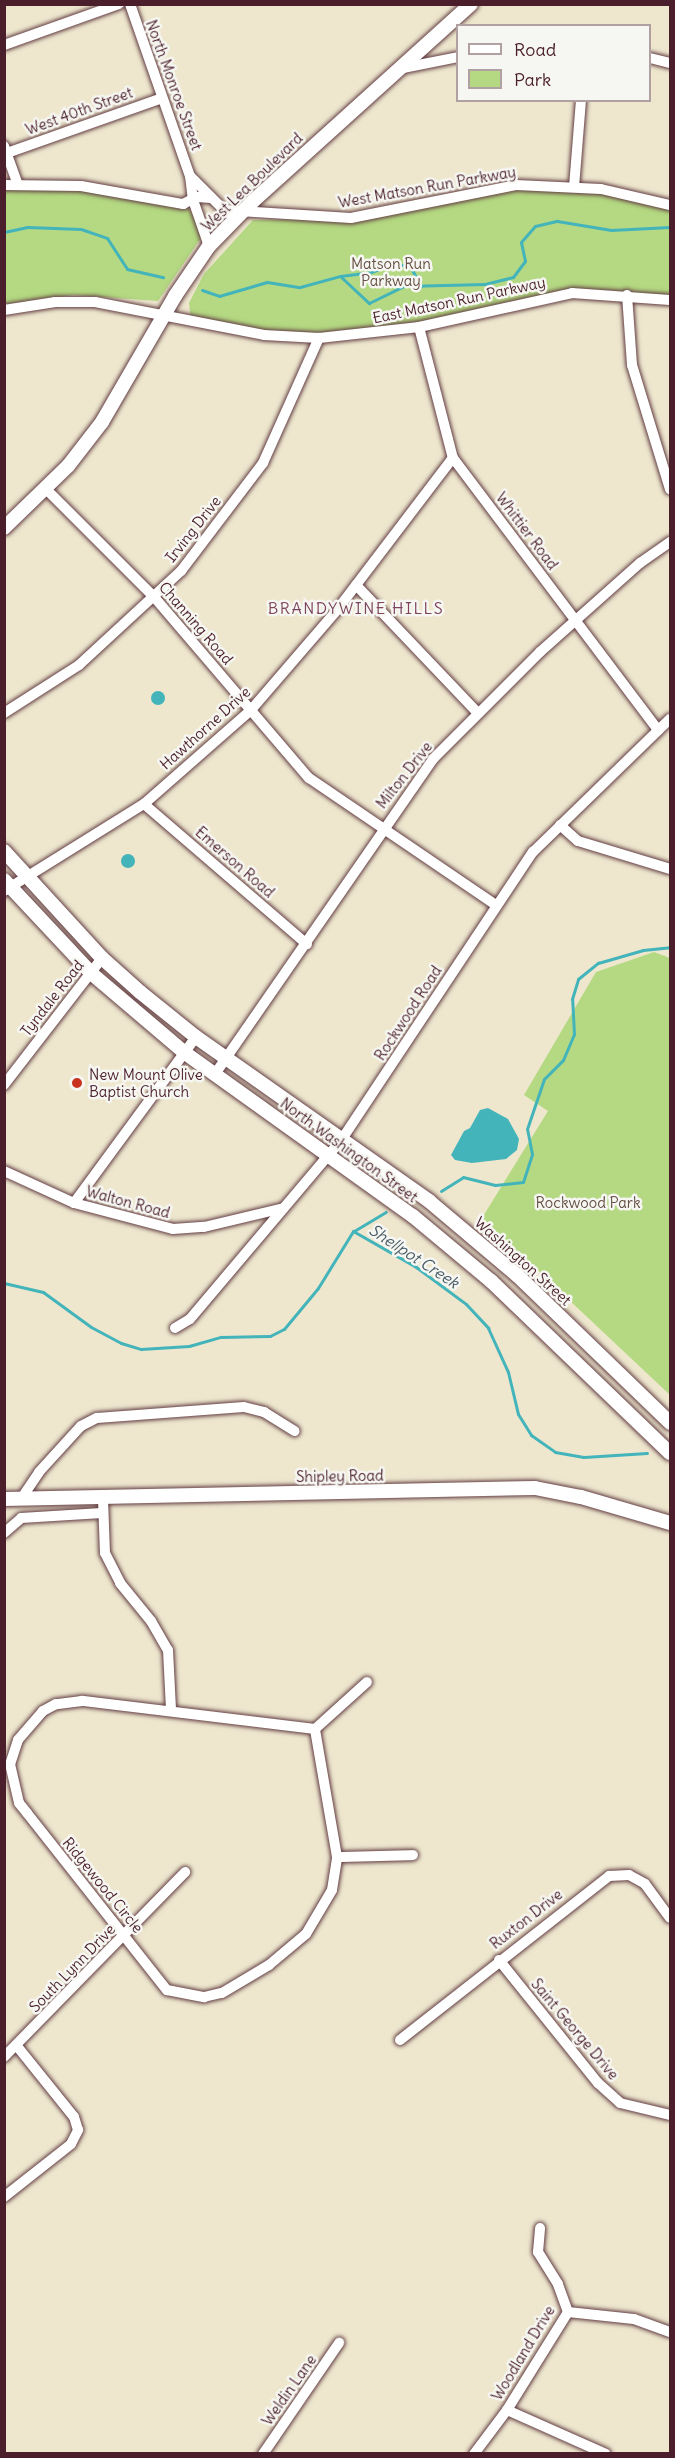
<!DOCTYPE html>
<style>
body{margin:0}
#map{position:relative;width:675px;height:2458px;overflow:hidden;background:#eee7ce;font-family:Delius,sans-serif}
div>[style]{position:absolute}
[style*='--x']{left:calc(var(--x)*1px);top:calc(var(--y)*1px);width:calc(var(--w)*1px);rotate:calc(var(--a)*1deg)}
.green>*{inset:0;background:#b4d982}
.water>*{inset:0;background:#44b4bb}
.round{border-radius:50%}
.stream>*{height:3px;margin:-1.5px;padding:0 1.5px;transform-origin:1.5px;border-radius:1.5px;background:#44b4bb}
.roads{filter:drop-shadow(0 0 2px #633d43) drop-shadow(0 0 2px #633d43)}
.street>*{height:10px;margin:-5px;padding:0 5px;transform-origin:5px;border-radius:5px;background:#fff}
.secondary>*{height:14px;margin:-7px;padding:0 7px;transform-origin:7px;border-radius:7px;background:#fff}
.dots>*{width:16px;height:16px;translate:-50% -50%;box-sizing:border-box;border:3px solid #f6f6f2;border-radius:50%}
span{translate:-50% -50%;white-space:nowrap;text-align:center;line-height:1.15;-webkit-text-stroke:5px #f6f6f2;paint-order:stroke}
.street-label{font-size:15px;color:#4a1f2b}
.park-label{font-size:15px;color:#644e41}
.poi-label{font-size:15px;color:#4a1f2b}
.left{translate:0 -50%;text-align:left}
.neighbourhood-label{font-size:16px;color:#7d455b;letter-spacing:1.5px}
.water-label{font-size:16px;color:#485b65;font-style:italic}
.frame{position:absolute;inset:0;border:6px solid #4a1f2b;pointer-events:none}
.legend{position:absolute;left:456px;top:24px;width:195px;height:78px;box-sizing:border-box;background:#f6f6f2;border:2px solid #b1a0a2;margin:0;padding:8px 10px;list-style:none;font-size:18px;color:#4a1f2b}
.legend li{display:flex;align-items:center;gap:12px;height:30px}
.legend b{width:30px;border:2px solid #b1a0a2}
</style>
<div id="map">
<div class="green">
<div style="clip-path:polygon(47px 184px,183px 204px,193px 213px,201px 238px,158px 301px,73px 295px,5px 304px,5px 186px)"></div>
<div style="clip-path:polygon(574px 187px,670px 205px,670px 300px,553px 295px,419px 327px,319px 338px,191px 320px,189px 303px,204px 274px,253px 220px,351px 218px,481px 192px)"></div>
<div style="clip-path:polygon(654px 952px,670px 958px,670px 1395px,482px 1218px,548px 1111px,524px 1095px,596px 972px)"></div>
</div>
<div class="water">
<div class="round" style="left:151px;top:691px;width:14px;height:14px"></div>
<div class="round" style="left:121px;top:854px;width:14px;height:14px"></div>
<div style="clip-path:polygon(488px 1108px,508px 1119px,519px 1139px,517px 1150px,506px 1159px,472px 1163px,455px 1160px,451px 1155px,464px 1131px,470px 1128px,480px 1110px)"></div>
</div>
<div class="stream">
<div style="--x:4;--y:232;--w:24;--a:-12"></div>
<div style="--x:27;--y:227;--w:54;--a:2.1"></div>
<div style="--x:81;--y:229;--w:28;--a:19"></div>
<div style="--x:107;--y:238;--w:37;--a:57"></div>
<div style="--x:127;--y:269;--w:37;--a:13"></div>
<div style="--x:340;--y:276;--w:31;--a:-7"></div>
<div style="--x:371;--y:272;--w:27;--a:-20"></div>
<div style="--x:396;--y:263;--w:16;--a:18"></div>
<div style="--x:411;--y:268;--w:21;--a:61"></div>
<div style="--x:202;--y:290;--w:18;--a:19"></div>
<div style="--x:219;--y:296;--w:50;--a:-16.3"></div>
<div style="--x:267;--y:282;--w:33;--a:9"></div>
<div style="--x:300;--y:287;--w:41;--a:-15.4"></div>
<div style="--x:340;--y:276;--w:40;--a:43"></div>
<div style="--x:369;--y:303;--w:39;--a:-26"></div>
<div style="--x:404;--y:286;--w:81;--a:-1.4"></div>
<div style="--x:485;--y:284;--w:29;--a:-14"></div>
<div style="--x:513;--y:277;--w:20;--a:-53"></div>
<div style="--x:525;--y:261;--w:19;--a:-102"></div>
<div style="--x:521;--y:242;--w:21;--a:-49"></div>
<div style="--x:535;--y:226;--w:23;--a:-13"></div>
<div style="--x:557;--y:221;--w:55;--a:9.5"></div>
<div style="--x:611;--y:230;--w:59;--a:-2.9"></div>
<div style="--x:441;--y:1191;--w:26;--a:-32"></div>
<div style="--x:463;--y:1177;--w:33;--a:14"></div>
<div style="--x:495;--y:1185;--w:28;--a:-6"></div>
<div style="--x:523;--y:1182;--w:29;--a:-72"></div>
<div style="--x:532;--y:1154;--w:25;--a:-101"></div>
<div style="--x:527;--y:1129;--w:53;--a:-71.2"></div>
<div style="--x:544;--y:1079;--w:27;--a:-45"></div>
<div style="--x:563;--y:1060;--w:28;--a:-67"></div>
<div style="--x:574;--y:1034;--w:35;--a:-93"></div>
<div style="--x:572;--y:999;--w:21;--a:-73"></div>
<div style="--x:578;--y:979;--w:26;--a:-39"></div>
<div style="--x:598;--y:963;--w:47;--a:-16.1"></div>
<div style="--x:643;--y:950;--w:27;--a:-6"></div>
<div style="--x:354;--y:1231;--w:37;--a:-31"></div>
<div style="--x:4;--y:1283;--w:40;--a:13"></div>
<div style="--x:43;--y:1292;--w:59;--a:36.1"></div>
<div style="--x:91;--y:1327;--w:34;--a:28"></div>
<div style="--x:121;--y:1343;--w:21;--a:17"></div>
<div style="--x:141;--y:1349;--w:48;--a:-3.6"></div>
<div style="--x:189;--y:1346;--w:33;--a:-16"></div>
<div style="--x:221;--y:1337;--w:49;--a:-1.2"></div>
<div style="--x:270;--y:1336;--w:16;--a:-27"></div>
<div style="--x:284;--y:1329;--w:53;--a:-50.3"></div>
<div style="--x:318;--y:1288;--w:67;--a:-58.4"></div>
<div style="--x:353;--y:1231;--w:73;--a:29.7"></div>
<div style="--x:416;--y:1267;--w:62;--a:36.5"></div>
<div style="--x:466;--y:1304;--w:33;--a:47"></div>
<div style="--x:488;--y:1328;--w:48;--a:65.6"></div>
<div style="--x:508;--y:1372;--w:43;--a:76.6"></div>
<div style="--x:518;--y:1414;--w:25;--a:58"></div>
<div style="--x:531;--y:1435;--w:29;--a:35"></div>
<div style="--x:555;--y:1452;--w:29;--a:10"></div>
<div style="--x:584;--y:1457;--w:63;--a:-3.6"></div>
</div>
<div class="roads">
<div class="street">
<div style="--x:130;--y:4;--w:182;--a:70.8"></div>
<div style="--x:190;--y:176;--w:24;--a:83"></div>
<div style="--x:193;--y:200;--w:49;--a:70.8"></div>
<div style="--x:4;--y:45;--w:122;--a:-19.6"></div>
<div style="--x:650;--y:58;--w:21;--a:14"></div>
<div style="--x:398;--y:69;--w:61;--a:-11.3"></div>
<div style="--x:4;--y:146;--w:41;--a:70.3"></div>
<div style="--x:7;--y:153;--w:164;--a:-19.5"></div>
<div style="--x:190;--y:176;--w:52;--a:45"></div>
<div style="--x:4;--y:185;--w:77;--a:0.7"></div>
<div style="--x:81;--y:186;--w:104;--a:10"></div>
<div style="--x:183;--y:204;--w:16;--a:-27"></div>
<div style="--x:197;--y:197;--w:14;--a:4"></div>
<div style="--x:574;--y:187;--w:87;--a:-85.4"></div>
<div style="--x:223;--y:210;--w:128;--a:3.6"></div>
<div style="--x:351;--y:218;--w:168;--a:-11.3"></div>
<div style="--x:516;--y:185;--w:85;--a:2.7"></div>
<div style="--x:601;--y:189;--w:71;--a:13.1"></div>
<div style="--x:627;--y:295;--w:70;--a:85.9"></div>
<div style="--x:632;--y:365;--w:130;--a:73"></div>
<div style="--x:4;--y:310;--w:52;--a:-8.9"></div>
<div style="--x:55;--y:302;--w:40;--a:0"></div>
<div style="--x:95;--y:302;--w:172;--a:11"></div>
<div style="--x:264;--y:335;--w:55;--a:3.1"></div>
<div style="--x:319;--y:338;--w:101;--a:-6.3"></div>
<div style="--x:419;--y:327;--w:157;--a:-12.5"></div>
<div style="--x:572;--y:293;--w:98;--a:4.1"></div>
<div style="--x:419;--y:327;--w:135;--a:75.5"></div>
<div style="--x:453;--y:458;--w:341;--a:53"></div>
<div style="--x:46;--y:489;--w:154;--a:45"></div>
<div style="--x:155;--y:598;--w:237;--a:49.5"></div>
<div style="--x:309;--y:778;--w:226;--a:34.2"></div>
<div style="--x:356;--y:585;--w:177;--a:46.4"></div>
<div style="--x:4;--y:713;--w:89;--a:-32.6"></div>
<div style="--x:79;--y:665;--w:139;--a:-42.7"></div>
<div style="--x:181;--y:571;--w:136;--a:-52.8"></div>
<div style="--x:263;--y:463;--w:137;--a:-65.9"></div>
<div style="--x:144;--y:804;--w:215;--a:40.7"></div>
<div style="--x:560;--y:825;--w:24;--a:42"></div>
<div style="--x:578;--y:841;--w:96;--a:16.9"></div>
<div style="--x:4;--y:891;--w:165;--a:-31.9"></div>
<div style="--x:144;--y:804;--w:142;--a:-41.3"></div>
<div style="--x:251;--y:710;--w:132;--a:-49.3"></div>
<div style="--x:337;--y:610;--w:191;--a:-52.7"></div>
<div style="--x:215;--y:1074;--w:383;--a:-55.3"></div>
<div style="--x:433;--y:759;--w:151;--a:-45"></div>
<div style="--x:540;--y:652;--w:134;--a:-41.7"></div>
<div style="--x:640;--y:563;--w:37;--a:-35"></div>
<div style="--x:4;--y:1085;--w:160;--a:-52.3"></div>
<div style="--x:4;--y:1171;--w:77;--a:24.6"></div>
<div style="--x:74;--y:1203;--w:102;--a:14.7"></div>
<div style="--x:173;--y:1229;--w:31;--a:-4"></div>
<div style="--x:204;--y:1227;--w:82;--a:-13.4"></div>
<div style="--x:74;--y:1203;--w:206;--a:-53.7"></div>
<div style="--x:175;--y:1328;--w:17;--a:-31"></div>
<div style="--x:190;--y:1319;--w:236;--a:-49.8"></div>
<div style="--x:342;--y:1139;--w:345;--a:-56.4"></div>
<div style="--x:533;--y:852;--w:191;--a:-44.2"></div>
<div style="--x:21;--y:1499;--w:32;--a:-56"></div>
<div style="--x:39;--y:1472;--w:62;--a:-47.6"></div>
<div style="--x:81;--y:1426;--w:18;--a:-27"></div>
<div style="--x:97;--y:1418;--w:147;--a:-4.3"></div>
<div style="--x:244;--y:1407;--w:21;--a:14"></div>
<div style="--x:264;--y:1412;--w:36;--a:32"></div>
<div style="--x:103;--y:1499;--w:54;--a:87.9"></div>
<div style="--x:105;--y:1553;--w:34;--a:63"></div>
<div style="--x:120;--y:1583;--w:49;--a:50.8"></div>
<div style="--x:151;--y:1621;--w:34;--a:60"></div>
<div style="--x:168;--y:1650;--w:60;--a:87.1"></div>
<div style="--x:4;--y:1533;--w:23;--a:-41"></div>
<div style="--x:21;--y:1518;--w:81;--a:-3.5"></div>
<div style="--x:315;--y:1729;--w:235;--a:-173.1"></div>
<div style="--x:82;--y:1701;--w:26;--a:173"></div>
<div style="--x:56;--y:1704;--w:15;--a:152"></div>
<div style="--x:43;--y:1711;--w:38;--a:131"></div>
<div style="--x:18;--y:1740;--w:25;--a:108"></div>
<div style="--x:10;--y:1764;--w:40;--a:77"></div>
<div style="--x:19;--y:1803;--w:13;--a:51"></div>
<div style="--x:27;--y:1813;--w:226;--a:51.7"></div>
<div style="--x:167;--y:1990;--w:38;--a:11"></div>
<div style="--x:204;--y:1997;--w:18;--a:-13"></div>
<div style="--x:222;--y:1993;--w:55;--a:-30.8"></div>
<div style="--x:269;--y:1965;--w:48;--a:-40"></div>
<div style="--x:306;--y:1934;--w:51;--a:-59.4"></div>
<div style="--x:332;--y:1890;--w:33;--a:-81"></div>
<div style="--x:337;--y:1857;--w:130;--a:-99.8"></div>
<div style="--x:315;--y:1729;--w:70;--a:-42.1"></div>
<div style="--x:337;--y:1857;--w:76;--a:-1.5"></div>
<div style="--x:499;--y:1960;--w:158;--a:51.2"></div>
<div style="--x:598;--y:2083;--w:30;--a:42"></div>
<div style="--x:620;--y:2103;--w:51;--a:13.5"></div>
<div style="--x:400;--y:2040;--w:266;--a:-38.1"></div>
<div style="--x:609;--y:1876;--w:20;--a:-3"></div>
<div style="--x:629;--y:1875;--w:18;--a:29"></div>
<div style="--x:645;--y:1884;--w:42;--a:53.7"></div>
<div style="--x:4;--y:2057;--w:259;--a:-45.6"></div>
<div style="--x:4;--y:2197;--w:85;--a:-38.3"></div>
<div style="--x:71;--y:2144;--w:16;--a:-63"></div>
<div style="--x:78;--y:2130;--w:14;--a:-107"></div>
<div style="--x:74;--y:2117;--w:91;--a:-128.8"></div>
<div style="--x:568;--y:2312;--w:66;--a:6.1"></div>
<div style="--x:634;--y:2319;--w:38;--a:20"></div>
<div style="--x:507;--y:2410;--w:108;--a:24"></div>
<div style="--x:263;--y:2454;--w:135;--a:-55.6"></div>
<div style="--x:474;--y:2454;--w:55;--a:-53.1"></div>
<div style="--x:507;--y:2410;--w:115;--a:-58.1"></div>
<div style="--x:568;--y:2312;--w:30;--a:-110"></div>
<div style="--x:558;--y:2284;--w:38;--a:-122"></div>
<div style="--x:538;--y:2252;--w:24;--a:-85"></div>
</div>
<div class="secondary">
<div style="--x:4;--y:528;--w:89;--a:-44.1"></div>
<div style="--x:68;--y:466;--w:56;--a:-52.3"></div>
<div style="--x:102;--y:422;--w:146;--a:-59.9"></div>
<div style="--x:175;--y:296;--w:60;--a:-55.8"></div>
<div style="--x:209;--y:246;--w:62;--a:-45.7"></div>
<div style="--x:252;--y:202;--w:295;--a:-42.1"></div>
<div style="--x:4;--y:851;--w:145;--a:47.5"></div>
<div style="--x:102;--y:958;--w:51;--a:41.8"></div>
<div style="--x:140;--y:992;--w:72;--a:38.8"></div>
<div style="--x:196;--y:1037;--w:285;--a:35.1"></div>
<div style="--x:429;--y:1201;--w:115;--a:40.1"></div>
<div style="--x:517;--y:1275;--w:213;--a:44"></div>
<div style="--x:4;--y:880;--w:127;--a:46.9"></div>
<div style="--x:91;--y:973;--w:123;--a:40.4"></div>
<div style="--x:185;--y:1053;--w:280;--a:35.6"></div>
<div style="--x:413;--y:1216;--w:102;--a:39.8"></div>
<div style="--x:491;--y:1281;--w:248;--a:43.9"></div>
<div style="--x:4;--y:1499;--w:531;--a:-1.19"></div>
<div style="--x:535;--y:1488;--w:47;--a:11.1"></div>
<div style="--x:581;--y:1497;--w:93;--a:16.3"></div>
</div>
</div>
<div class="dots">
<div style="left:77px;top:1083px;background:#c8321e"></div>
</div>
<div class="street-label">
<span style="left:174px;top:85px;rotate:70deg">North Monroe Street</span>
<span style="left:79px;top:111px;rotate:-20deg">West 40th Street</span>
<span style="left:252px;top:182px;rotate:-44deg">West Lea Boulevard</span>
<span style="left:427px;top:187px;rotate:-10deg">West Matson Run Parkway</span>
<span style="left:459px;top:300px;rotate:-12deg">East Matson Run Parkway</span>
<span style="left:193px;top:529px;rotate:-52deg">Irving Drive</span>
<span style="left:527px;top:531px;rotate:53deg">Whittier Road</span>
<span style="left:196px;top:623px;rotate:49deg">Channing Road</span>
<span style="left:205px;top:728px;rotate:-42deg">Hawthorne Drive</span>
<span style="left:404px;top:775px;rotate:-52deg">Milton Drive</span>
<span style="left:235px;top:862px;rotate:41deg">Emerson Road</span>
<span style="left:52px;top:998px;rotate:-52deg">Tyndale Road</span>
<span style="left:408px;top:1013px;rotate:-57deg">Rockwood Road</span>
<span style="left:349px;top:1150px;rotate:36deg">North Washington Street</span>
<span style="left:128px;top:1202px;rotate:15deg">Walton Road</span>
<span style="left:523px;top:1261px;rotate:42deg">Washington Street</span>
<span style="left:340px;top:1476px;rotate:-1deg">Shipley Road</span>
<span style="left:103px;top:1885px;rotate:51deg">Ridgewood Circle</span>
<span style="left:526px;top:1919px;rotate:-38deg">Ruxton Drive</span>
<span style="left:72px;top:1968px;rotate:-46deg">South Lynn Drive</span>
<span style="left:575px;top:2029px;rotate:50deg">Saint George Drive</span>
<span style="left:523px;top:2353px;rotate:-59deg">Woodland Drive</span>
<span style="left:289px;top:2390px;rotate:-55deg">Weldin Lane</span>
</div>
<div class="park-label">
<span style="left:391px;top:272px">Matson Run<br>Parkway</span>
<span style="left:588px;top:1203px">Rockwood Park</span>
</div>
<div class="poi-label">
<span class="left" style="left:89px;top:1083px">New Mount Olive<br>Baptist Church</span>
</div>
<div class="neighbourhood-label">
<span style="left:356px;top:608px">BRANDYWINE HILLS</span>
</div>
<div class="water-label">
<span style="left:414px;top:1256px;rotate:33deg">Shellpot Creek</span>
</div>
<div class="frame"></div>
<ul class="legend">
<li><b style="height:8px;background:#fff"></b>Road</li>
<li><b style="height:16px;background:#b4d982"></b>Park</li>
</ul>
</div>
